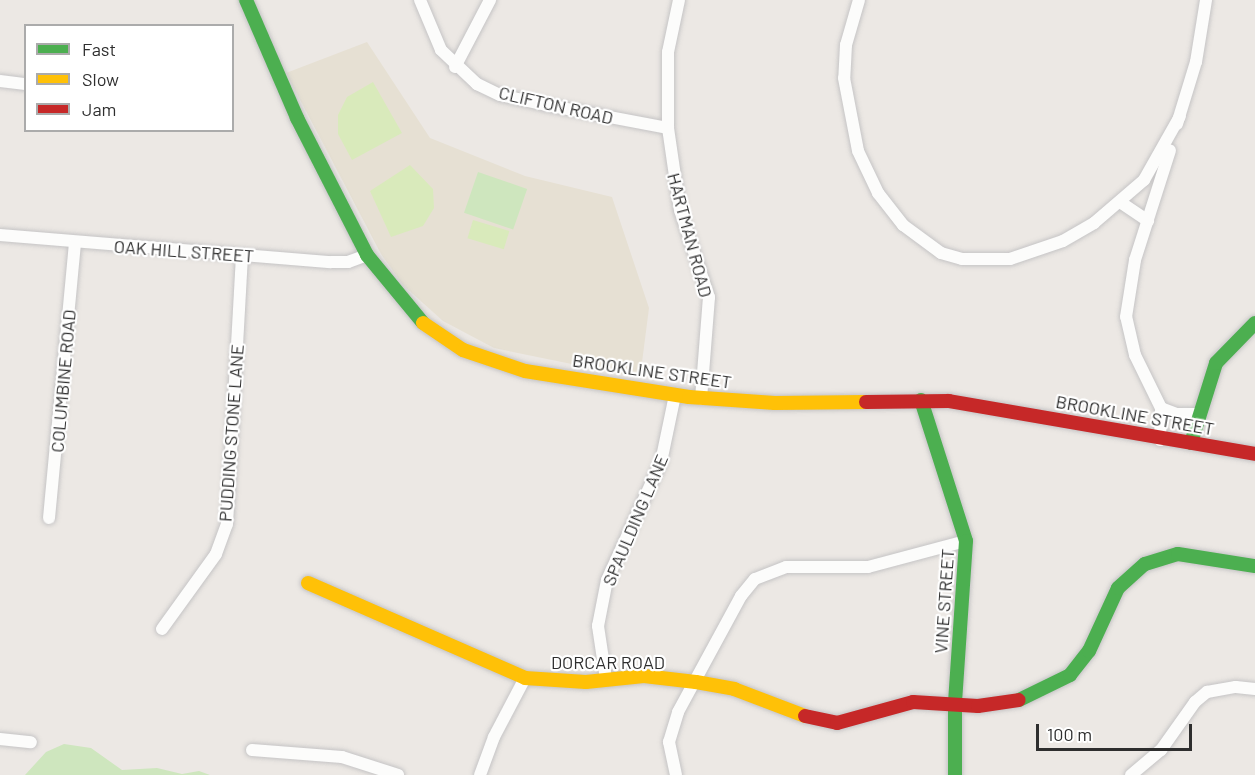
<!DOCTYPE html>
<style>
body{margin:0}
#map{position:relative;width:1255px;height:775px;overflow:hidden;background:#ece8e4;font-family:Barlow,sans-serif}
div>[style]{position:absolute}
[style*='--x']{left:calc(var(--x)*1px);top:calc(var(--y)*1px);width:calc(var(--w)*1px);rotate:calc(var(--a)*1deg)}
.education>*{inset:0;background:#e6e0d3}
.green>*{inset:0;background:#cee6be;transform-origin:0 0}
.pitch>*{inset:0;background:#d9eabb;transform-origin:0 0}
.roads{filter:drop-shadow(0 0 2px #c5c4c5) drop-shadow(0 0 2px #c5c4c5)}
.street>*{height:12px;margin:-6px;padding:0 6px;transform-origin:6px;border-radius:6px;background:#fcfcfb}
.fast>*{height:14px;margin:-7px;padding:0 7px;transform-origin:7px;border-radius:7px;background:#4caf50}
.slow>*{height:14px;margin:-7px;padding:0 7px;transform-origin:7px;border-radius:7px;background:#ffc107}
.jam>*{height:14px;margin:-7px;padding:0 7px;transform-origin:7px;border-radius:7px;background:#c62828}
span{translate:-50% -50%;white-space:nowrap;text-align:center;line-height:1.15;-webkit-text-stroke:4.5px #fff;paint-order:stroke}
.street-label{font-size:18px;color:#2e2e2e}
.legend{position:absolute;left:24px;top:24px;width:210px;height:108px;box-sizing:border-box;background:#fff;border:2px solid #ababab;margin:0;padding:8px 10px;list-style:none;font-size:18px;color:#2e2e2e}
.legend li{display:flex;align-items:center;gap:12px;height:30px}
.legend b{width:30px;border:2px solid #ababab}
.scale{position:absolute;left:1036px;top:724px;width:156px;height:27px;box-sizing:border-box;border:3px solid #2e2e2e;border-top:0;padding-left:8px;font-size:18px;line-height:21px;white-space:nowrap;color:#2e2e2e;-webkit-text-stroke:4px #fff;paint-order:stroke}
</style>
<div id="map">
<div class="education">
<div style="clip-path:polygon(367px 42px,430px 138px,525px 176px,612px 197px,649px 308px,640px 378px,494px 348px,443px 321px,403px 285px,381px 254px,286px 73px)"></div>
</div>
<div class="green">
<div style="left:478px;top:172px;width:52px;height:43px;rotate:19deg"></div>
<div style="clip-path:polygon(64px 744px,91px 748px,122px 770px,157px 768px,182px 774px,199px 771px,210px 775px,25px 775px,46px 752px)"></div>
</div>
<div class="pitch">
<div style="clip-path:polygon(373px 82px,402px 133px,352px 160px,338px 134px,338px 115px,347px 97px)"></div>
<div style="clip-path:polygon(410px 165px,433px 189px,434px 208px,423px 226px,391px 237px,370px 191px)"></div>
<div style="left:473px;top:220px;width:38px;height:19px;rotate:17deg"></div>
</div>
<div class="roads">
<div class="street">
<div style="--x:420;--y:0;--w:54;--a:67.2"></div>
<div style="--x:441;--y:50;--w:50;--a:43.4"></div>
<div style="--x:477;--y:84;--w:25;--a:26"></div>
<div style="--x:500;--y:95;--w:47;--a:12.3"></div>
<div style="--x:546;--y:105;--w:124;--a:10.7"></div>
<div style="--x:679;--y:0;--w:53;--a:101.9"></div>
<div style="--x:668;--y:52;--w:76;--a:90"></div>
<div style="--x:668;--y:128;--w:83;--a:81.7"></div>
<div style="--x:680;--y:210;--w:92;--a:71.6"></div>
<div style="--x:709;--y:297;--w:102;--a:94.5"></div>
<div style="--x:859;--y:0;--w:47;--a:106.1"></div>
<div style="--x:846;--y:45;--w:33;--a:93"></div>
<div style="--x:844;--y:78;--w:74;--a:79.1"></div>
<div style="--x:858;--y:151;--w:47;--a:64.5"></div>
<div style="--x:878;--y:193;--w:41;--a:52"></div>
<div style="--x:903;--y:225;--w:47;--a:36.4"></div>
<div style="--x:941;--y:253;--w:22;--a:16"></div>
<div style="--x:962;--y:259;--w:48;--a:0"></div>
<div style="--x:1010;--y:259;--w:56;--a:-18.8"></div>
<div style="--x:1063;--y:241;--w:36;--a:-30"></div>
<div style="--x:1094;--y:223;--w:66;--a:-40.7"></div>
<div style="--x:1144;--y:180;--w:73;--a:-60.6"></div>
<div style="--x:455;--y:67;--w:76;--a:-62.4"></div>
<div style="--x:0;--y:81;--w:26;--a:7"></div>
<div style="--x:1177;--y:124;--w:65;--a:-73"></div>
<div style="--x:1196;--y:62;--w:63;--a:-80.8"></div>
<div style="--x:1120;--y:202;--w:34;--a:34"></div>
<div style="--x:0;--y:235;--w:332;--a:4.7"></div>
<div style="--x:331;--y:262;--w:17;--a:0"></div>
<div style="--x:348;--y:262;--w:20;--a:-20"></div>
<div style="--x:1161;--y:408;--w:17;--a:21"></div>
<div style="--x:1177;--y:414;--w:21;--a:0"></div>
<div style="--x:1160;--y:440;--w:32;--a:-88"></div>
<div style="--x:1161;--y:408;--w:59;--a:-116.1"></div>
<div style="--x:1135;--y:355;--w:39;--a:-103"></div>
<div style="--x:1126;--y:317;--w:58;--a:-81"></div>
<div style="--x:1135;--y:260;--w:115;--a:-72.3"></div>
<div style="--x:49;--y:518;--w:276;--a:-84.6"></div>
<div style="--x:162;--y:629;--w:92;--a:-54.2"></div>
<div style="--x:216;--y:554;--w:32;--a:-70"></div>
<div style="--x:227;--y:524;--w:269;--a:-86.8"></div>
<div style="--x:606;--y:679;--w:54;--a:-98.6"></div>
<div style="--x:598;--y:626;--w:47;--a:-78.9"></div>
<div style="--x:607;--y:580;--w:130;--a:-65.4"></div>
<div style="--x:661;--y:462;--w:68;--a:-78.2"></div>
<div style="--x:0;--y:739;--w:31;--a:6"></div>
<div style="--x:252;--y:750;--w:90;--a:4.4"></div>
<div style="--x:342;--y:757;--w:59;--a:17.8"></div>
<div style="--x:480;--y:775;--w:40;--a:-69.8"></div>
<div style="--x:494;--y:737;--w:67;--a:-62.3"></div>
<div style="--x:676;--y:775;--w:34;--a:-102"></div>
<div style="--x:669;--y:742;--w:31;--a:-73"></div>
<div style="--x:678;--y:712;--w:132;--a:-61.5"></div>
<div style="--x:741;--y:596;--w:22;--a:-51"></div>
<div style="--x:755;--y:579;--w:33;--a:-21"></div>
<div style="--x:786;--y:567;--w:82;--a:0"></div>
<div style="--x:868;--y:567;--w:101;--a:-14.9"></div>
<div style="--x:1131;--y:775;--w:39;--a:-40"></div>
<div style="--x:1161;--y:750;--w:59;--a:-54.7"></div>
<div style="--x:1195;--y:702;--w:16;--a:-40"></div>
<div style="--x:1207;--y:692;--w:29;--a:-10"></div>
<div style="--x:1236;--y:687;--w:19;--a:6"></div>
</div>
<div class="fast">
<div style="--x:246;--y:0;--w:129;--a:66.6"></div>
<div style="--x:297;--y:118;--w:154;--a:62.9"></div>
<div style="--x:367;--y:255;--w:88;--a:50.5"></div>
<div style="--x:921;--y:400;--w:148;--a:72.3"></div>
<div style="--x:966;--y:541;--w:161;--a:93.9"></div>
<div style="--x:955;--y:702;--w:73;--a:90"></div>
<div style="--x:1191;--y:443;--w:84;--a:-72.6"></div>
<div style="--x:1216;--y:363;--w:56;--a:-45.7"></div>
<div style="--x:1019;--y:700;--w:57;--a:-26.1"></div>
<div style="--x:1070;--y:675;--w:31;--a:-52"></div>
<div style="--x:1089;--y:651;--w:69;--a:-65.3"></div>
<div style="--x:1118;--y:588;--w:36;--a:-42"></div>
<div style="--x:1145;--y:564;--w:34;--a:-17"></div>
<div style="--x:1178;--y:554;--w:78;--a:8.9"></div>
</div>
<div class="slow">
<div style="--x:423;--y:323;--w:48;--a:34"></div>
<div style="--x:463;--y:350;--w:65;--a:18.7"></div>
<div style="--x:525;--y:371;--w:166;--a:9"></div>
<div style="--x:689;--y:397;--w:86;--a:4"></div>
<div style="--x:775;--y:403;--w:91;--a:-0.6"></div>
<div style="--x:308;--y:583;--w:237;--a:23.6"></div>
<div style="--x:525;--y:678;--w:61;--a:3.8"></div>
<div style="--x:586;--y:682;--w:58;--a:-5.9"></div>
<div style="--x:644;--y:676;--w:52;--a:6.6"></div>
<div style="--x:696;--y:682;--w:39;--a:10"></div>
<div style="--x:734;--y:689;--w:76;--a:20.8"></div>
</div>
<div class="jam">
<div style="--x:866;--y:402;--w:83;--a:-0.7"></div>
<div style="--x:949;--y:401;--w:311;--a:9.8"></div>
<div style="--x:805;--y:716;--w:33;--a:12"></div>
<div style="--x:837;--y:723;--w:79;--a:-15.4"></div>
<div style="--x:913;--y:702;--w:65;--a:3.5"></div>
<div style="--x:978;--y:706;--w:41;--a:-8.3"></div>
</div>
</div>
<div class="street-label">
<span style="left:556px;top:105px;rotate:13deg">CLIFTON ROAD</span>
<span style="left:690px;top:235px;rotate:75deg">HARTMAN ROAD</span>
<span style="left:184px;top:251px;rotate:4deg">OAK HILL STREET</span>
<span style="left:652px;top:371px;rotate:8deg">BROOKLINE STREET</span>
<span style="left:63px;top:381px;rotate:-85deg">COLUMBINE ROAD</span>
<span style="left:1135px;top:415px;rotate:10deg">BROOKLINE STREET</span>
<span style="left:231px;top:433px;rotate:-86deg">PUDDING STONE LANE</span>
<span style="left:635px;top:520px;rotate:-67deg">SPAULDING LANE</span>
<span style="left:944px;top:601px;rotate:-86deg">VINE STREET</span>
<span style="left:608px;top:662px">DORCAR ROAD</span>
</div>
<ul class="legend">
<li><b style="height:8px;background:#4caf50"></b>Fast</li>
<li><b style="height:8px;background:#ffc107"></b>Slow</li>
<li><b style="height:8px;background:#c62828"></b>Jam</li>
</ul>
<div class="scale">100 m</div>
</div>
